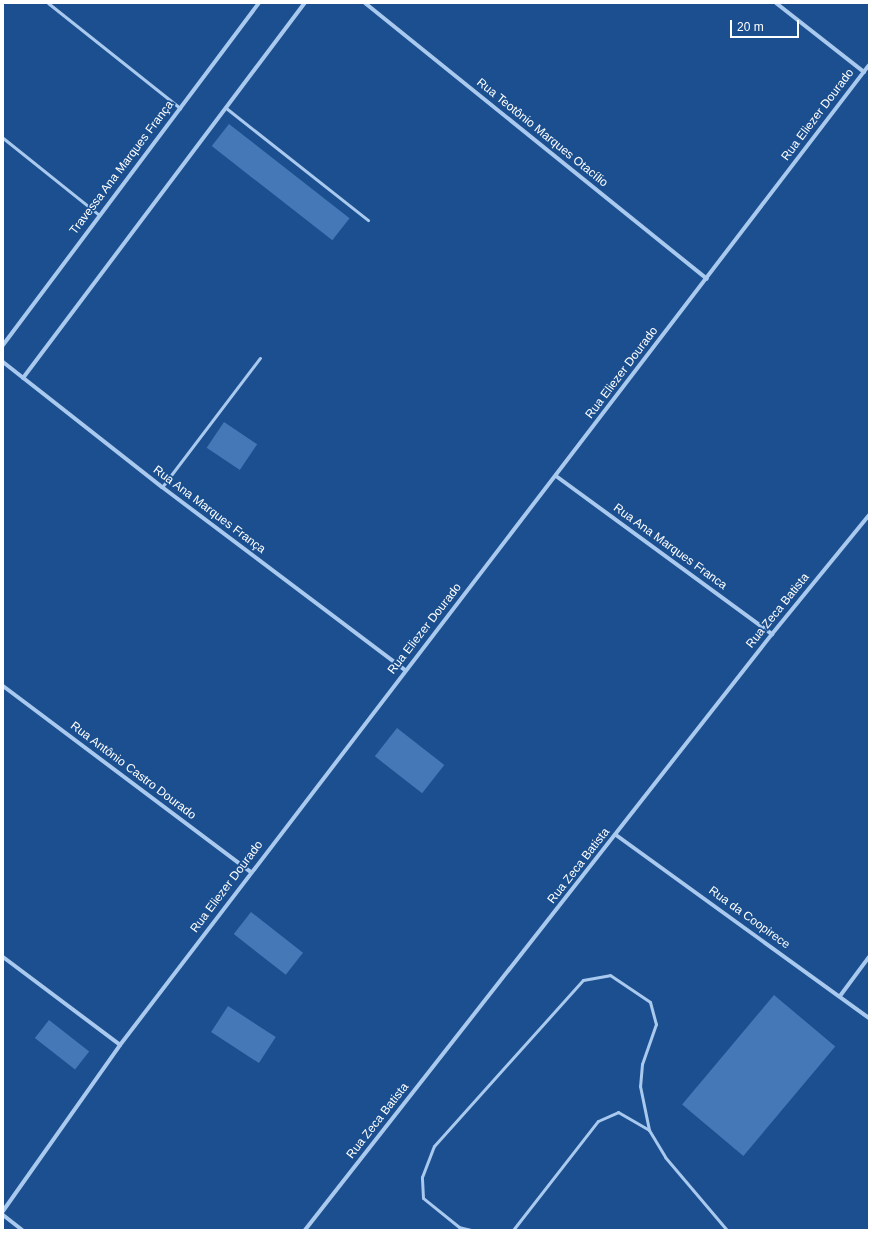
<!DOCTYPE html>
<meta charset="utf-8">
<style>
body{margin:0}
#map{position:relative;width:872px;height:1233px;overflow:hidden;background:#1b4f8f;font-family:Helvetica,sans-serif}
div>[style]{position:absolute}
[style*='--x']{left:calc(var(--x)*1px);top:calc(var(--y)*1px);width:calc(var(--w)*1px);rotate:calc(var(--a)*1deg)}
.building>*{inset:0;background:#4478b7;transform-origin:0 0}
.service>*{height:3px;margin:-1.5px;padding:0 1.5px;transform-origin:1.5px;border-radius:1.5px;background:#a9c9ee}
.minor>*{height:4px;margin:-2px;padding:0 2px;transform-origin:2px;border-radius:2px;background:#a9c9ee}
span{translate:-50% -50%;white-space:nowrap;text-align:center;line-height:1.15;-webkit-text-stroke:3.5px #1b4f8f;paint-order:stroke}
.street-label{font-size:12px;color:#fff}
.frame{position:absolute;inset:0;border:4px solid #fff;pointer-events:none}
.scale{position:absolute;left:730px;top:20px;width:69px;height:18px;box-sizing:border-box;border:2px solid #fff;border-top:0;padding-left:5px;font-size:12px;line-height:14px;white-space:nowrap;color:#fff;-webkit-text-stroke:3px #1b4f8f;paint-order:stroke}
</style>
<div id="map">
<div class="building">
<div style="left:229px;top:124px;width:153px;height:28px;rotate:38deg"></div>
<div style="left:224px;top:422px;width:40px;height:31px;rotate:34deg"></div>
<div style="left:397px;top:728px;width:60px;height:36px;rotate:38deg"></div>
<div style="left:251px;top:912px;width:66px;height:28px;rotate:38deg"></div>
<div style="left:774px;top:995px;width:80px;height:143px;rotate:40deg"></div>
<div style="left:228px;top:1006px;width:57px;height:31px;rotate:33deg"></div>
<div style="left:49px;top:1020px;width:51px;height:23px;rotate:38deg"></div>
</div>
<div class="service">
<div style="--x:48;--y:3;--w:169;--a:38.5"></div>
<div style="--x:226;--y:108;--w:181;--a:38.3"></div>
<div style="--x:3;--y:138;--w:123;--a:38.7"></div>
<div style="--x:162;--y:487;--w:162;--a:-52.8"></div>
<div style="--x:471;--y:1230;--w:12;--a:-166"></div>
<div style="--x:459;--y:1227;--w:46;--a:-141.1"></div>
<div style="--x:423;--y:1198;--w:21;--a:-93"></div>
<div style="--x:422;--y:1177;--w:33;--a:-69"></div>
<div style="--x:434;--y:1146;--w:223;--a:-48.1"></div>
<div style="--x:583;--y:980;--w:27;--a:-10"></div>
<div style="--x:610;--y:975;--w:48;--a:34"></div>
<div style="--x:650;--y:1002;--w:23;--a:75"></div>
<div style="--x:656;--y:1024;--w:42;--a:109.3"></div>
<div style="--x:642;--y:1064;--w:22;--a:95"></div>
<div style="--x:640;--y:1086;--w:45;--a:78.4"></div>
<div style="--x:649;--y:1130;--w:31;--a:59"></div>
<div style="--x:665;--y:1157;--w:96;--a:49.7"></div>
<div style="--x:513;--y:1230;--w:138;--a:-52.1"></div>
<div style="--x:598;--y:1121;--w:22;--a:-24"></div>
<div style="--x:618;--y:1112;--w:36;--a:30"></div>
</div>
<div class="minor">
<div style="--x:365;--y:3;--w:439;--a:38.9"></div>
<div style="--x:776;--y:3;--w:112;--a:38.1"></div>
<div style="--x:3;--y:345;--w:427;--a:-53.2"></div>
<div style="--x:3;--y:362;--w:202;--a:38.2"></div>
<div style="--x:162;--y:487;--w:304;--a:37"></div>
<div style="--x:23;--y:378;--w:469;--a:-53.1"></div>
<div style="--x:556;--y:476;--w:268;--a:36.2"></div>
<div style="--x:3;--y:686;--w:310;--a:36.9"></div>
<div style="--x:616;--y:835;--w:312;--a:35.9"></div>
<div style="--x:3;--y:957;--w:146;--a:36.9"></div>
<div style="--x:840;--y:996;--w:49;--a:-53.4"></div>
<div style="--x:3;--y:1211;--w:203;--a:-54.8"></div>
<div style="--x:120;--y:1045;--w:1233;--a:-52.61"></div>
<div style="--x:3;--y:1215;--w:24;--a:38"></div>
<div style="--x:305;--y:1230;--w:757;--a:-51.92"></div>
<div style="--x:772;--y:634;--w:154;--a:-50.8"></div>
</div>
<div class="street-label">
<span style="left:818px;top:115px;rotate:-53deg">Rua Eliezer Dourado</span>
<span style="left:542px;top:133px;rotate:39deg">Rua Teotônio Marques Otacílio</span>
<span style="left:122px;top:168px;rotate:-53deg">Travessa Ana Marques França</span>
<span style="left:622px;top:373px;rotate:-53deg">Rua Eliezer Dourado</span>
<span style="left:209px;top:510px;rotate:37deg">Rua Ana Marques França</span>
<span style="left:670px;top:547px;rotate:36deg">Rua Ana Marques Franca</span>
<span style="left:778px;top:611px;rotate:-51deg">Rua Zeca Batista</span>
<span style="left:425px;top:629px;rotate:-52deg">Rua Eliezer Dourado</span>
<span style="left:133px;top:771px;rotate:37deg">Rua Antônio Castro Dourado</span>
<span style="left:579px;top:866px;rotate:-52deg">Rua Zeca Batista</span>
<span style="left:227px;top:887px;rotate:-53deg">Rua Eliezer Dourado</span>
<span style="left:749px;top:918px;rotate:36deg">Rua da Coopirece</span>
<span style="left:378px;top:1121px;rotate:-52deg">Rua Zeca Batista</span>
</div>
<div class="frame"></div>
<div class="scale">20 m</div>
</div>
